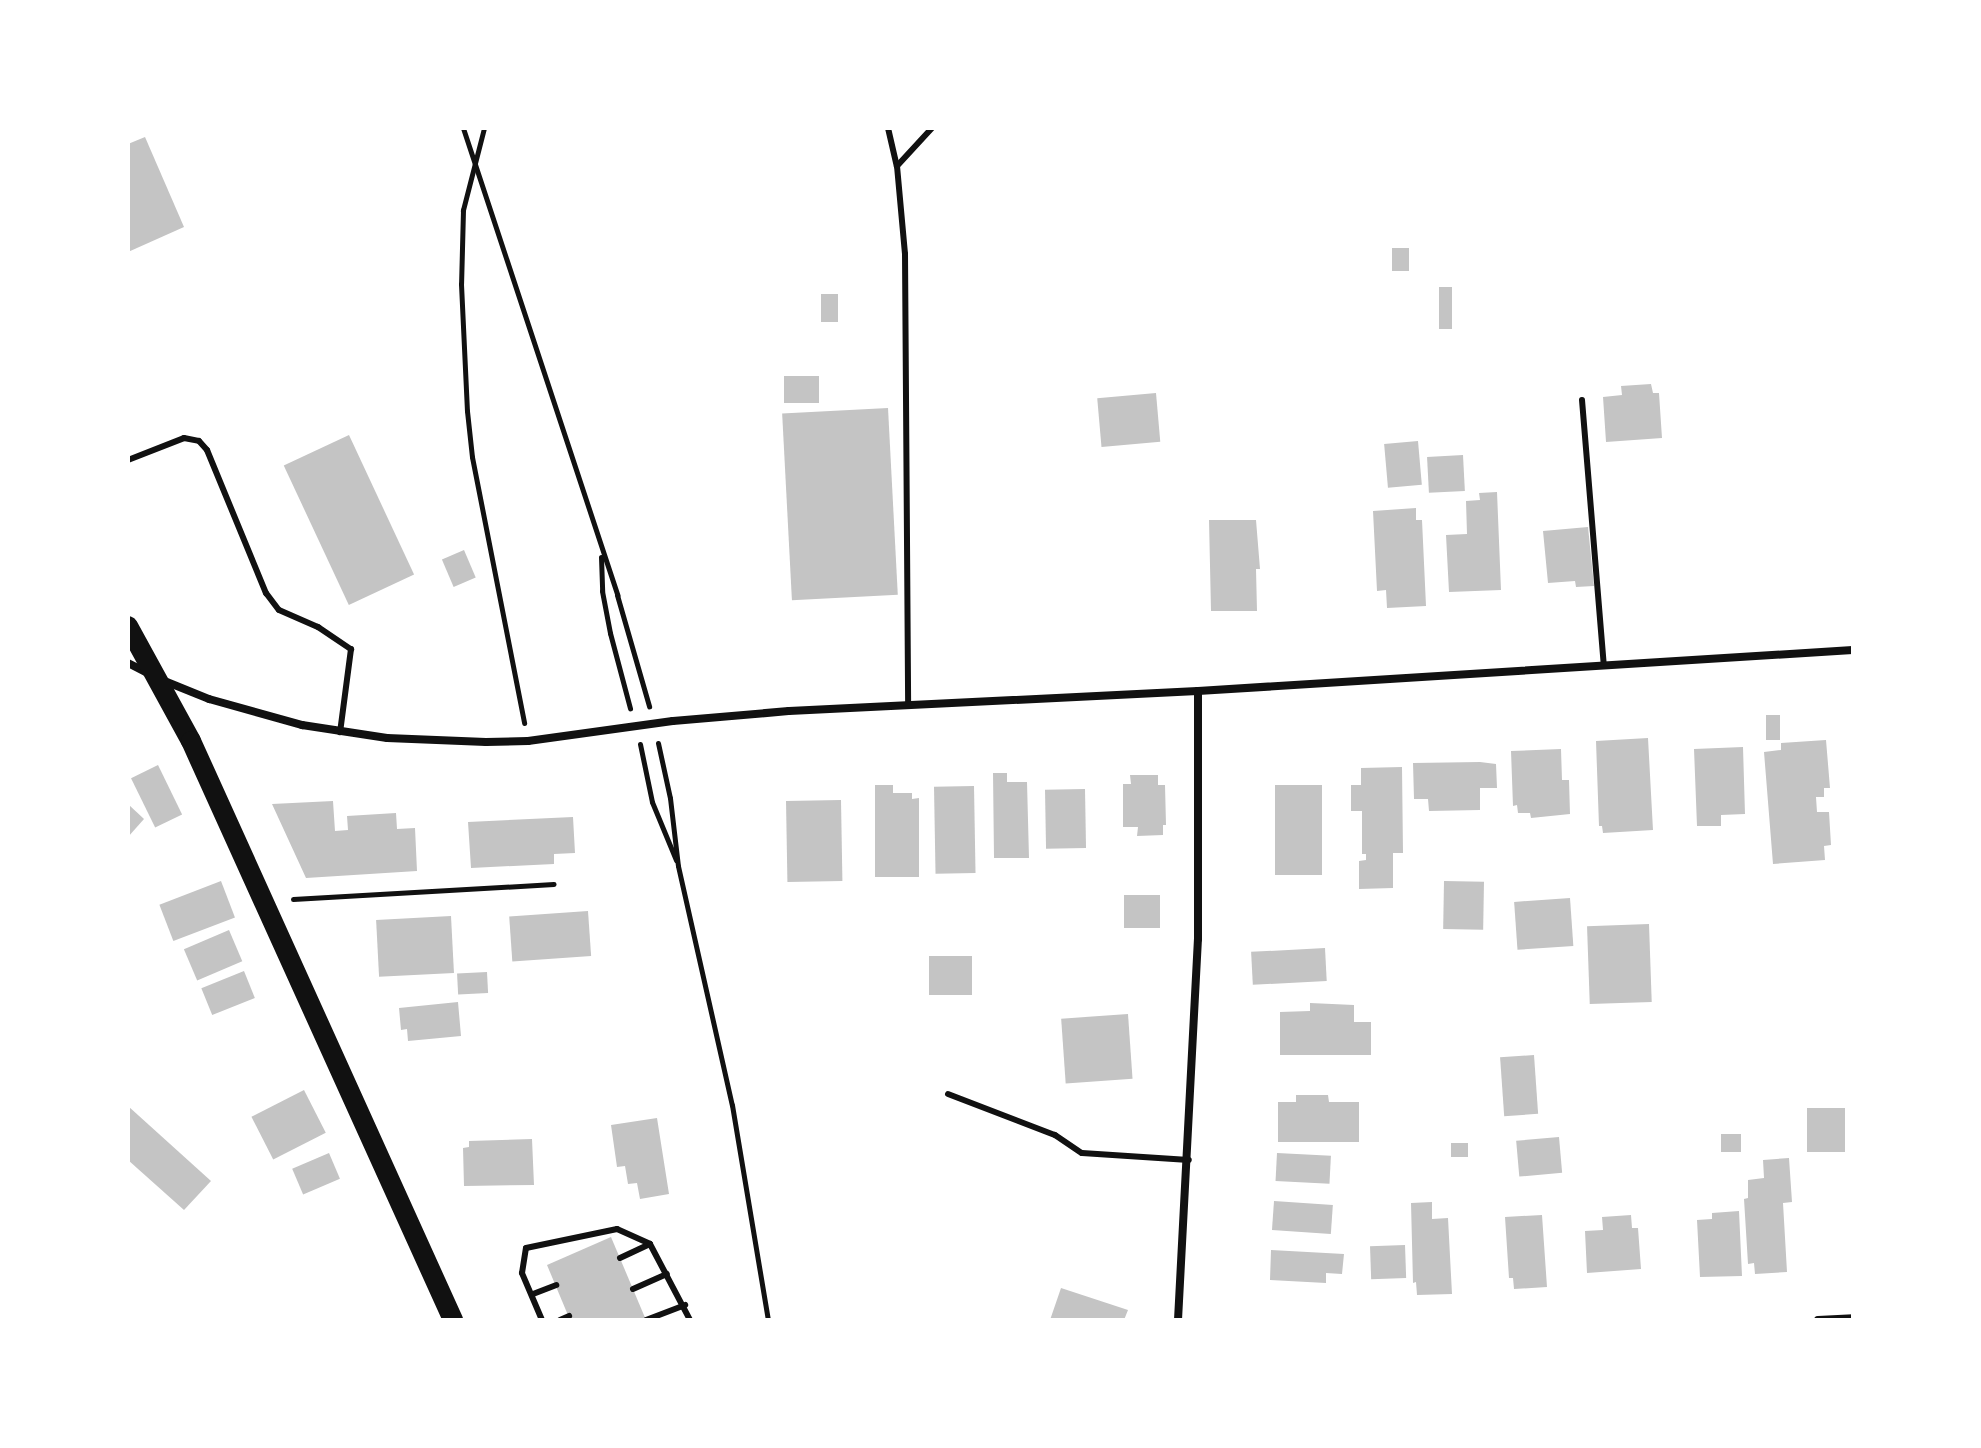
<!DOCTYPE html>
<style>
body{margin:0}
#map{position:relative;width:1981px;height:1448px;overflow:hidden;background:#fff;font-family:"Noto Serif",serif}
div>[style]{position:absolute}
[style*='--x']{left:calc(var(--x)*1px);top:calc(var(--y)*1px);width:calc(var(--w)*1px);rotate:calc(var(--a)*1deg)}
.building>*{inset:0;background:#c4c4c4;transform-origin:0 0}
.path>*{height:5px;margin:-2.5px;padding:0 2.5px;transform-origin:2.5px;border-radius:2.5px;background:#111}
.service>*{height:6px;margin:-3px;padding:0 3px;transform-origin:3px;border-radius:3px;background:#111}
.minor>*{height:8px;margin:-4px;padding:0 4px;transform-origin:4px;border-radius:4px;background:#111}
.primary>*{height:20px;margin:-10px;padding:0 10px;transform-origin:10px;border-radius:10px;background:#111}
span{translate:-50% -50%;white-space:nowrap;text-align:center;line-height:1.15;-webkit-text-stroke:7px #fff;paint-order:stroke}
.frame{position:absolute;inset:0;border:130px solid #fff;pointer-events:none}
</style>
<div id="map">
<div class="building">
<div style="clip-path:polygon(145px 137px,184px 227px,128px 252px,128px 144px)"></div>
<div style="left:1392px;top:248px;width:17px;height:23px"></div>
<div style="left:1439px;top:287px;width:13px;height:42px"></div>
<div style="left:821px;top:294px;width:17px;height:28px"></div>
<div style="left:784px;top:376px;width:35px;height:27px"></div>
<div style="clip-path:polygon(1651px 384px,1653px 393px,1659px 393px,1662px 438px,1606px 442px,1603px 397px,1622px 395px,1621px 386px)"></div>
<div style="left:1156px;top:393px;width:49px;height:59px;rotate:85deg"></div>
<div style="left:888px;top:408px;width:187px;height:106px;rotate:87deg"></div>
<div style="left:349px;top:435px;width:154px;height:72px;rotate:65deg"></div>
<div style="left:1418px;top:441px;width:44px;height:34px;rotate:85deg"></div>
<div style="left:1463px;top:455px;width:36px;height:36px;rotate:87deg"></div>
<div style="clip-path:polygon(1497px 492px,1501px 590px,1449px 592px,1446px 535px,1467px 534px,1466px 501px,1480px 500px,1479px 493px)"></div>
<div style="clip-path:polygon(1416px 508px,1416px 520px,1422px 520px,1426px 606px,1387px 608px,1386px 590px,1377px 591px,1373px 511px)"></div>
<div style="clip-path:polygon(1209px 520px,1256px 520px,1260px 569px,1256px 569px,1257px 611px,1211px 611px)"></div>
<div style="clip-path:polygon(1588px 527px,1594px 586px,1576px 587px,1575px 581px,1548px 583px,1543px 531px)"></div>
<div style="left:464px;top:550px;width:30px;height:24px;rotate:67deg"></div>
<div style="left:1766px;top:715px;width:14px;height:25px"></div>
<div style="clip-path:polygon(1648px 738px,1653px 830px,1603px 833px,1602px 826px,1599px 826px,1596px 741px)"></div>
<div style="clip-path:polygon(1826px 740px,1830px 788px,1824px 788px,1824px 797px,1816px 797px,1817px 812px,1829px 812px,1831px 845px,1824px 846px,1825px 860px,1773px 864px,1764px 752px,1781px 750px,1781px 743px)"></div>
<div style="clip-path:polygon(1743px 747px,1745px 814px,1721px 815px,1721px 826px,1697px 826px,1694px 749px)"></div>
<div style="clip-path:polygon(1561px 749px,1562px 780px,1569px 780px,1570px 814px,1531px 818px,1530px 813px,1518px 813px,1517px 805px,1513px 806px,1511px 751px)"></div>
<div style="clip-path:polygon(1480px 762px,1496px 764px,1497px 788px,1480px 788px,1480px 810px,1429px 811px,1428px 799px,1414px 799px,1413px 763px)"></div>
<div style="left:158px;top:765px;width:55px;height:30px;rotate:64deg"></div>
<div style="clip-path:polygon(1402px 767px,1403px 853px,1393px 853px,1393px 888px,1359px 889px,1359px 861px,1366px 860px,1366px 854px,1362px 854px,1362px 811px,1351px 811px,1351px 785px,1361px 785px,1361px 768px)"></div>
<div style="clip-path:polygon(993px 773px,1007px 773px,1007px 782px,1027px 782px,1029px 858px,994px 858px)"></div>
<div style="clip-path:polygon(1130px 775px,1158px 775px,1158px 785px,1165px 785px,1166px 825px,1163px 825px,1163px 835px,1137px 836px,1138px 827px,1123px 827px,1123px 784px,1131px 784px)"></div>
<div style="clip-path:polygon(875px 785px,893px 785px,893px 793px,912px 793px,912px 799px,919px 798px,919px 877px,875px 877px)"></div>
<div style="left:1275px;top:785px;width:47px;height:90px"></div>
<div style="left:974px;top:786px;width:87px;height:40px;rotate:89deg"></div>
<div style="left:1085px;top:789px;width:59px;height:40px;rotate:89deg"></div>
<div style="left:841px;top:800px;width:81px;height:55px;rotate:89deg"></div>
<div style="clip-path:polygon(333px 801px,335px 831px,348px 830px,347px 816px,396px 813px,397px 829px,415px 828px,417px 871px,306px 878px,272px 804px)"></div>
<div style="clip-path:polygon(128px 804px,144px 819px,128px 837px)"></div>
<div style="clip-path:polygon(573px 817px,575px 853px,554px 854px,554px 864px,471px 868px,468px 822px)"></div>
<div style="left:221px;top:881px;width:39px;height:66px;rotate:69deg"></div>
<div style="left:1444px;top:881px;width:40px;height:48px;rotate:1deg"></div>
<div style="left:1124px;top:895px;width:36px;height:33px"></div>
<div style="left:1570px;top:898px;width:48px;height:56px;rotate:86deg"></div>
<div style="left:588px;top:911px;width:45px;height:79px;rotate:86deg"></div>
<div style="left:451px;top:916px;width:57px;height:75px;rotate:87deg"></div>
<div style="left:1649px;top:924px;width:78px;height:62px;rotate:88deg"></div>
<div style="left:229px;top:930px;width:34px;height:49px;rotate:67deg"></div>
<div style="left:1325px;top:948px;width:33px;height:74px;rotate:87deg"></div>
<div style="left:929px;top:956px;width:43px;height:39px"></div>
<div style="left:244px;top:971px;width:29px;height:46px;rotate:68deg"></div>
<div style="left:487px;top:972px;width:21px;height:30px;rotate:87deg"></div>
<div style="clip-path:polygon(458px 1002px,461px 1036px,408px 1041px,407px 1029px,401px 1030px,399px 1008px)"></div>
<div style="clip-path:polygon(1310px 1003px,1354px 1005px,1354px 1022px,1371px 1022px,1371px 1055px,1280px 1055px,1280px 1012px,1310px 1011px)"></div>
<div style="left:1128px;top:1014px;width:65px;height:67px;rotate:86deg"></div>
<div style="left:1534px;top:1055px;width:59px;height:34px;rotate:86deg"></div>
<div style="left:304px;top:1090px;width:48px;height:59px;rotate:63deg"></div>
<div style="clip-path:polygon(1296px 1095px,1328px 1095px,1329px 1102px,1359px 1102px,1359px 1142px,1278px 1142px,1278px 1102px,1296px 1102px)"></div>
<div style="clip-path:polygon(128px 1106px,211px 1181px,184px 1210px,128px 1160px)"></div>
<div style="left:1807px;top:1108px;width:38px;height:44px"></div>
<div style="clip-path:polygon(657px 1118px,669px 1194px,640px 1199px,637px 1183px,628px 1184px,625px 1166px,617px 1167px,611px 1125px)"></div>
<div style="left:1741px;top:1134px;width:18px;height:20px;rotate:90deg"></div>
<div style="left:1559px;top:1137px;width:36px;height:43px;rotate:85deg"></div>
<div style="clip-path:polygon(532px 1139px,534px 1185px,464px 1186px,463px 1148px,469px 1147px,469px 1141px)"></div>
<div style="left:1451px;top:1143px;width:17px;height:14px"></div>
<div style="left:329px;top:1153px;width:28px;height:40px;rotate:67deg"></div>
<div style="left:1277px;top:1153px;width:54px;height:28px;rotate:3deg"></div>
<div style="clip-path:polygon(1789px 1158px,1792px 1202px,1783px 1203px,1787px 1272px,1755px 1274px,1754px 1263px,1748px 1264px,1744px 1199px,1748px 1198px,1748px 1180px,1764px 1178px,1763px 1160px)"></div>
<div style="left:1274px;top:1201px;width:59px;height:29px;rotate:4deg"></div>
<div style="clip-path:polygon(1432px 1202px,1432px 1219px,1448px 1218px,1452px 1294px,1417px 1295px,1416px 1282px,1413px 1283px,1411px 1203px)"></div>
<div style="clip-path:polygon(1739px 1211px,1742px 1276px,1700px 1277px,1697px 1220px,1712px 1219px,1712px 1213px)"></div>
<div style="clip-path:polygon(1542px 1215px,1547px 1287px,1514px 1289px,1513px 1278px,1509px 1278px,1505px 1217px)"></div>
<div style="clip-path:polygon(1631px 1215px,1632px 1228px,1638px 1228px,1641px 1269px,1587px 1273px,1585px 1231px,1603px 1230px,1602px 1217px)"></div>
<div style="clip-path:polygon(611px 1237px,646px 1320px,570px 1320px,547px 1265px)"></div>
<div style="left:1405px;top:1245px;width:33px;height:35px;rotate:88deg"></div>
<div style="clip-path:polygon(1271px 1250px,1344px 1254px,1342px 1274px,1326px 1273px,1326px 1283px,1270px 1280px)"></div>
<div style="clip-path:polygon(1061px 1288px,1128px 1310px,1124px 1320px,1050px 1320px)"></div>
</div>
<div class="path">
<div style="--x:463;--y:128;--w:492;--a:71.7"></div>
<div style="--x:617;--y:595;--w:116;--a:73.9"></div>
<div style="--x:484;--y:128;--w:85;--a:104.4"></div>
<div style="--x:463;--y:210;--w:74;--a:91.5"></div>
<div style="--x:461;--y:284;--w:127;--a:87.3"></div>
<div style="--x:467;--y:411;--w:46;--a:83.8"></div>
<div style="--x:472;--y:457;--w:271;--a:78.9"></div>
<div style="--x:601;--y:557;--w:34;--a:88"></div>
<div style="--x:602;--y:591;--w:43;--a:79.2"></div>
<div style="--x:610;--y:633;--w:78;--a:75.1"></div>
<div style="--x:658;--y:743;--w:56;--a:77.7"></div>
<div style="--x:670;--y:798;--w:68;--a:83.3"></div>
<div style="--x:678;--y:866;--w:245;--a:77.3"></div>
<div style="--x:732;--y:1105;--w:218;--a:80.5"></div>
<div style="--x:640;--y:744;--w:59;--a:78.3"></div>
<div style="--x:652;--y:802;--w:63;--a:67.5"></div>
<div style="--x:293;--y:899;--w:261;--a:-3.3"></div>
</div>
<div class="service">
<div style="--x:888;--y:128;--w:39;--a:77"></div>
<div style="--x:897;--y:166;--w:88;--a:84.8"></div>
<div style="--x:905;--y:254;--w:452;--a:89.6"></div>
<div style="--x:897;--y:166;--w:52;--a:-47.4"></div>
<div style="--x:1582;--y:400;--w:267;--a:85.3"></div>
<div style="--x:128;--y:460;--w:60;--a:-21.4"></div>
<div style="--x:184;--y:438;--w:15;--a:11"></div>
<div style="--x:199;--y:441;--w:12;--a:48"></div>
<div style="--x:207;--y:450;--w:155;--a:67.6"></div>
<div style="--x:266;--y:593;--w:21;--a:53"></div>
<div style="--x:279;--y:610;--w:43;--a:23.6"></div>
<div style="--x:318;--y:627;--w:40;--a:34"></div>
<div style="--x:351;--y:649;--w:84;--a:97.5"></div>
<div style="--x:948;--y:1094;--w:115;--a:21"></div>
<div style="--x:1055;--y:1135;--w:32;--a:34"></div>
<div style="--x:1082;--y:1153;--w:107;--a:3.7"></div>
<div style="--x:620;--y:1258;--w:33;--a:-25"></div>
<div style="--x:633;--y:1289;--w:37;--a:-24"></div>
<div style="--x:533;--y:1294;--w:25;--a:-21"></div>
<div style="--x:542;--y:1320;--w:51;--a:-113.1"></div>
<div style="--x:522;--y:1273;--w:25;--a:-81"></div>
<div style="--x:526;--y:1248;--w:93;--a:-11.8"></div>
<div style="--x:617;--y:1229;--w:36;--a:24"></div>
<div style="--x:650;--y:1244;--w:86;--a:62.2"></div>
<div style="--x:560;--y:1320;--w:10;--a:-24"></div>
<div style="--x:646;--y:1320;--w:42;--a:-21"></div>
</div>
<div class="minor">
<div style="--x:128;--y:663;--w:25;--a:27"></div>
<div style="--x:162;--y:680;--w:51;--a:22"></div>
<div style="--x:209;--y:699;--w:97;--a:15.6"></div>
<div style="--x:302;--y:725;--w:86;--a:8.7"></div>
<div style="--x:387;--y:738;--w:99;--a:2.3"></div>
<div style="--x:486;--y:742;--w:42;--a:-1.4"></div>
<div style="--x:528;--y:741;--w:146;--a:-7.9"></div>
<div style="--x:673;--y:721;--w:116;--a:-4.9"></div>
<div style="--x:789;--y:711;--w:409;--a:-2.8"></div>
<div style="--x:1198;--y:691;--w:656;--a:-3.58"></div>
<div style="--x:1178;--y:1320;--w:382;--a:-87"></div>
<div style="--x:1198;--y:939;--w:248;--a:-90"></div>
<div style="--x:1818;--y:1320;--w:35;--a:-3"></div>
</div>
<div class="primary">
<div style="--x:128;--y:626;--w:131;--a:61.3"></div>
<div style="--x:191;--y:741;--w:636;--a:65.65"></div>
</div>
<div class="frame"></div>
</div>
